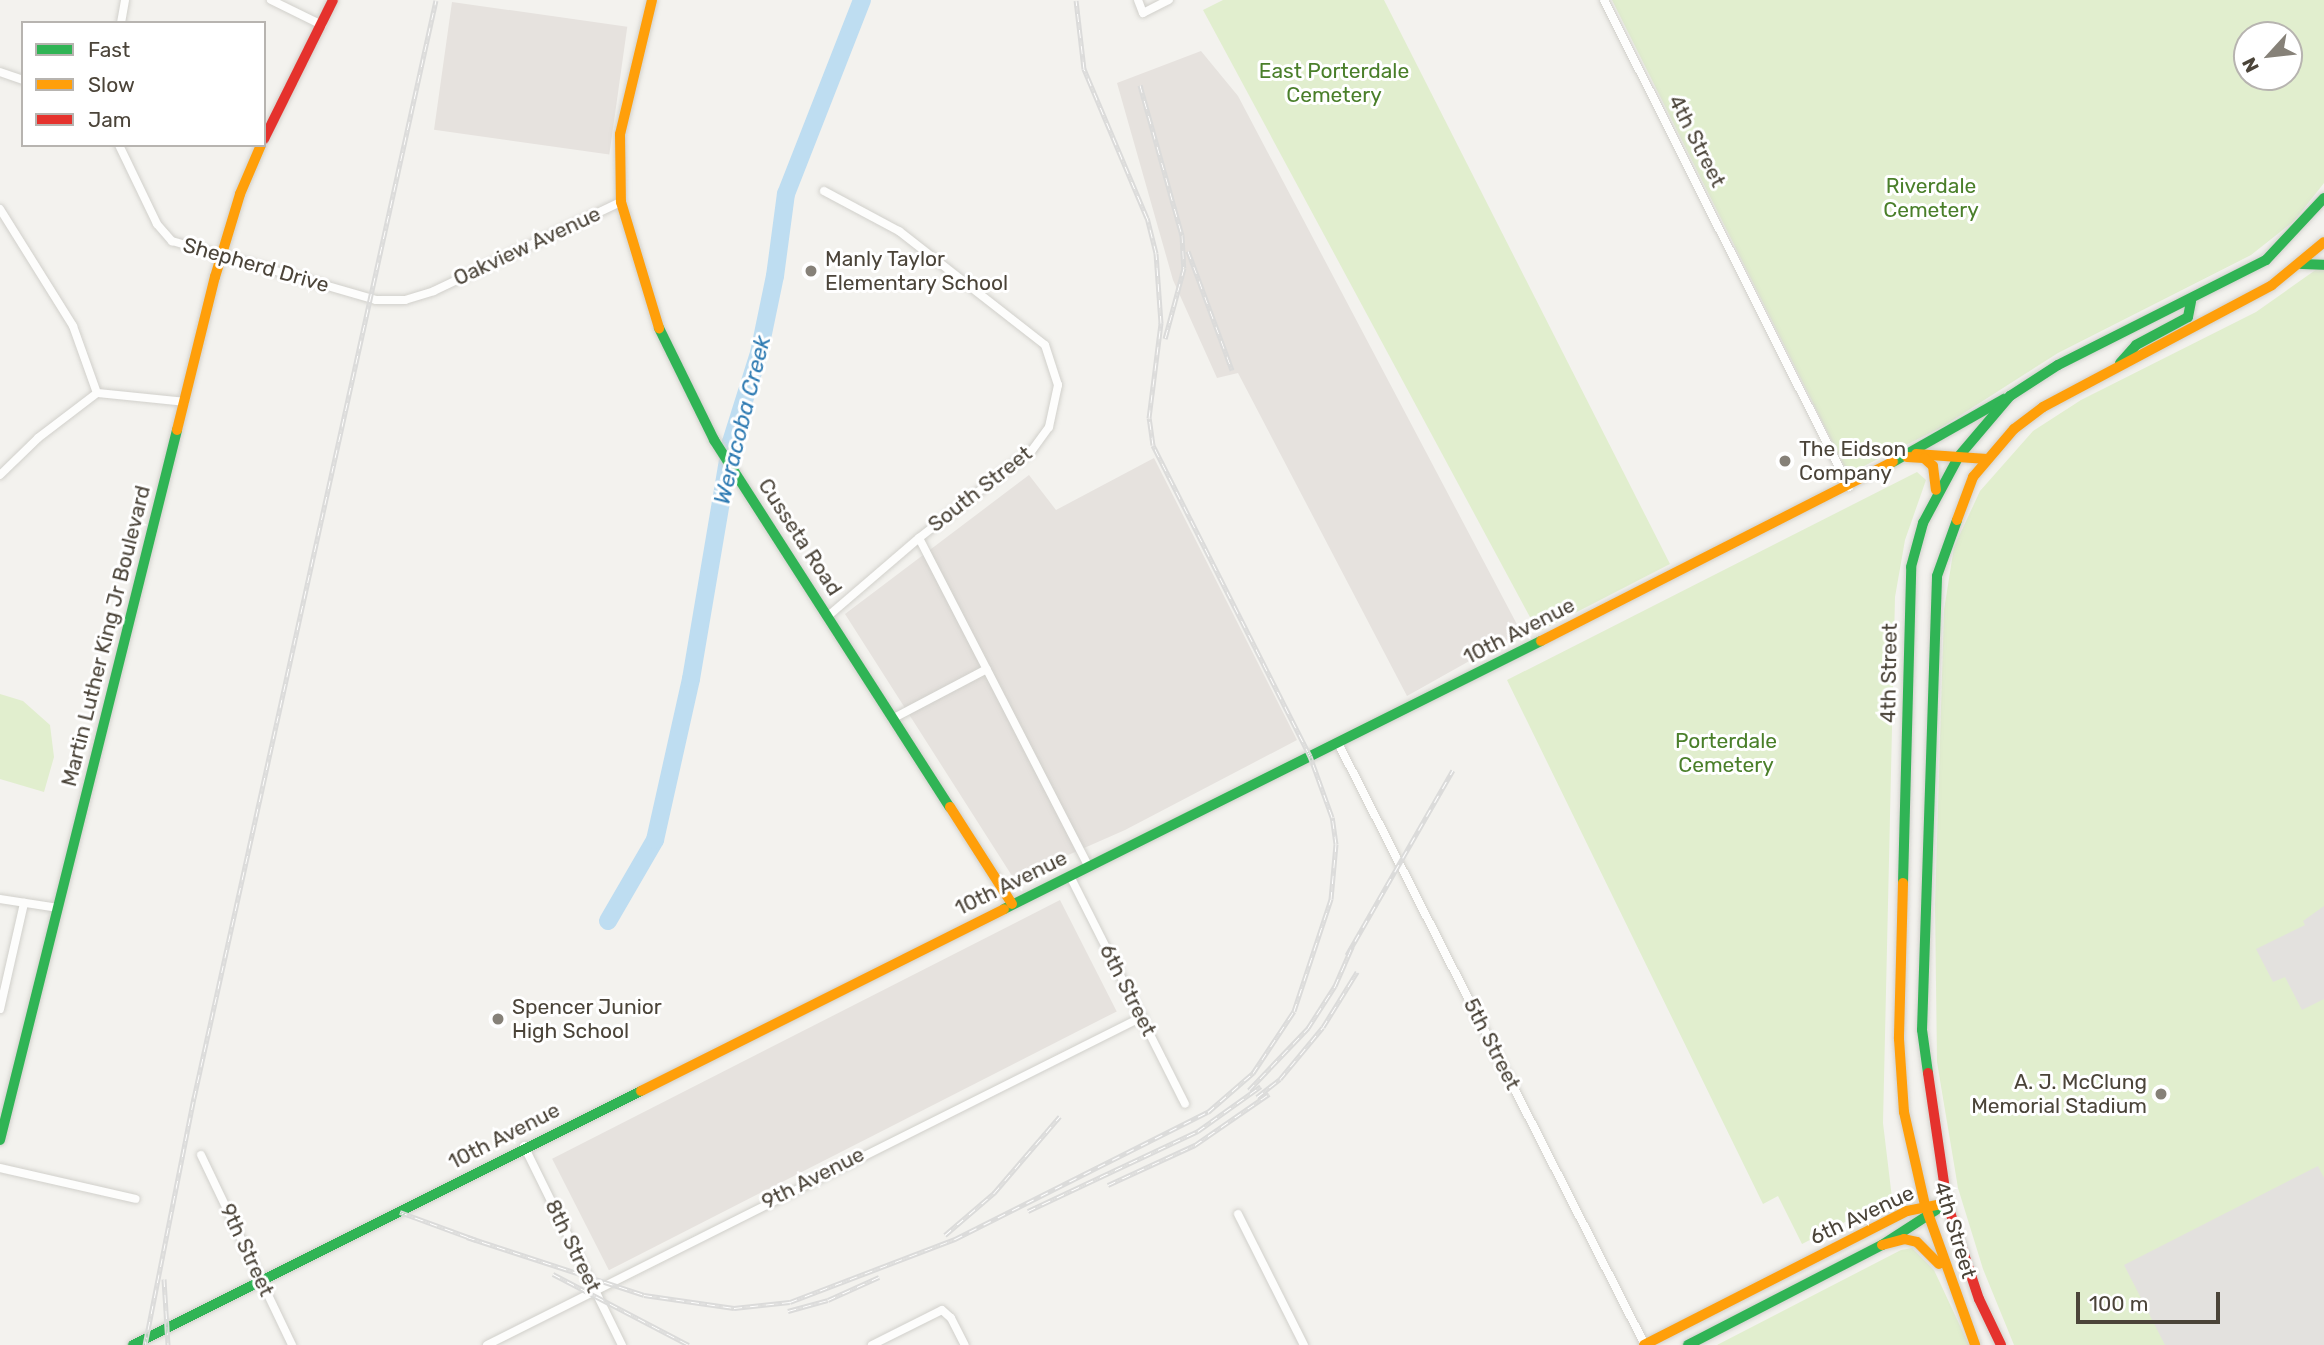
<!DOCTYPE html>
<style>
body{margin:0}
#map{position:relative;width:2324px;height:1345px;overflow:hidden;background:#f3f2ee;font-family:Rubik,sans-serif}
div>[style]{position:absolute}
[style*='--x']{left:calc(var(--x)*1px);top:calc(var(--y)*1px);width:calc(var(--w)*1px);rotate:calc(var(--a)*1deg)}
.industrial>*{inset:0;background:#e6e2de;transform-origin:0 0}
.green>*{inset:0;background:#e1eece}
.parking>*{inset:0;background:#e3e1de}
.river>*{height:18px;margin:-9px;padding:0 9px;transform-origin:9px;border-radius:9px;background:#beddf1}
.roads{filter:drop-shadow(0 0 2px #d1d0cb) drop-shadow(0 0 2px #d1d0cb)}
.street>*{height:8px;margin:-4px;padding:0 4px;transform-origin:4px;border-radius:4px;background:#fdfdfc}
.fast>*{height:10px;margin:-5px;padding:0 5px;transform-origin:5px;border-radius:5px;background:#30b455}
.slow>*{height:10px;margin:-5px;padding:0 5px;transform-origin:5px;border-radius:5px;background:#ff9f0a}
.jam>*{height:10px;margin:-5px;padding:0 5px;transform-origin:5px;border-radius:5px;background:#e5322d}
.rail>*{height:5px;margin-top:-2.5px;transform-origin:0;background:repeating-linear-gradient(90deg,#fff 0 8px,#dbdbda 0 16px);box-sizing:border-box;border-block:2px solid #dbdbda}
.dots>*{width:19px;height:19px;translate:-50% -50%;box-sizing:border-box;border:4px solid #fff;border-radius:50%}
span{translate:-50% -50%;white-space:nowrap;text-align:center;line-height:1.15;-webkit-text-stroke:6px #fff;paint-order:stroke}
.park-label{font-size:21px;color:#4a7f2a}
.street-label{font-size:21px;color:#4b4439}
.poi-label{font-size:21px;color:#4b4439}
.left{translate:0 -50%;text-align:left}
.right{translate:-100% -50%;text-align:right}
.water-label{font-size:23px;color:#2d7ab2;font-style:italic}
.legend{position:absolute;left:21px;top:21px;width:245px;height:126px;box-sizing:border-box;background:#fff;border:2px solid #b7b4b0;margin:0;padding:9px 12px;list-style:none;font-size:21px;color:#4b4439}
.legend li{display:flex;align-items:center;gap:14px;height:35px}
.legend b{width:35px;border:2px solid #b7b4b0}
.north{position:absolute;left:2233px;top:21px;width:70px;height:70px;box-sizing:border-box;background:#fff;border:2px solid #b7b4b0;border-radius:50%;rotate:243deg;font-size:19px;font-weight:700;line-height:28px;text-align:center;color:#4b4439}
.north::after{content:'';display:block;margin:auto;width:24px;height:32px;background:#868178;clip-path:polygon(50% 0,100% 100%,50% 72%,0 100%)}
.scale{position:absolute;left:2076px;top:1292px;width:144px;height:32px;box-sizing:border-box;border:4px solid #4b4439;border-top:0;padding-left:9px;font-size:21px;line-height:24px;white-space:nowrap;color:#4b4439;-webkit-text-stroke:5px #fff;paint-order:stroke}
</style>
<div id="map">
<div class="industrial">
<div style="left:452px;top:2px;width:177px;height:129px;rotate:8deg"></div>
<div style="clip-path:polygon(1201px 51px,1238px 96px,1521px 632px,1407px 696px,1238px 373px,1217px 378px,1173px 280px,1117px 83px)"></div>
<div style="clip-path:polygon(1154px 458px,1297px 740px,1125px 830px,1014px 879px,845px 614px,1029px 475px,1056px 510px)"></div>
<div style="left:1060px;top:900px;width:125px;height:570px;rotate:63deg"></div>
</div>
<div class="green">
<div style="clip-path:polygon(1223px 0,1384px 0,1670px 564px,1538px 632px,1203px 10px)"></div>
<div style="clip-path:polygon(evenodd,1612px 0,2324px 0,2324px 183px,2294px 221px,2251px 255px,2058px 353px,1942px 427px,1852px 472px,1846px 469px,1612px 0,2247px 35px,2289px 35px,2289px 77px,2247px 77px,2247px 35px)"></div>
<div style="clip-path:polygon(2324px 264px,2324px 1345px,2014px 1345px,1983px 1269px,1958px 1188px,1937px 1062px,1935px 904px,1944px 610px,1954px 547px,1980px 491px,2033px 431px,2081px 400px,2256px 312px)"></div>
<div style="clip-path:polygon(1917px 472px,1926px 480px,1905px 540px,1895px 597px,1883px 1123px,1892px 1198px,1802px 1244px,1778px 1196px,1763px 1204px,1507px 680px)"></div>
<div style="clip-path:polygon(0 694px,23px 701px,50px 725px,54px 757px,44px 792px,0 779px)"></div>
<div style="clip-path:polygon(1912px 1248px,1934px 1270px,1969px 1345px,1717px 1345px,1901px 1250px)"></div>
</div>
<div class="parking">
<div style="clip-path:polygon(2324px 906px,2324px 999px,2302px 1010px,2285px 977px,2273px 982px,2256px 949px,2305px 925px,2303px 921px)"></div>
<div style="clip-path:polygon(2318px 1166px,2324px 1178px,2324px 1345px,2165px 1345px,2124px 1265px)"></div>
</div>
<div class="river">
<div style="--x:608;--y:921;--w:94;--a:-59.9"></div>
<div style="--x:655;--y:840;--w:165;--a:-77.4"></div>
<div style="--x:691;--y:679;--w:240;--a:-80.4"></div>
<div style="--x:731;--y:442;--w:93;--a:-72.5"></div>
<div style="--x:759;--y:353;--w:79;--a:-78.3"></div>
<div style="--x:775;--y:276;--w:83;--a:-82.4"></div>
<div style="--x:786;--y:194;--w:208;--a:-68.6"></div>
</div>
<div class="roads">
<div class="street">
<div style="--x:271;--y:0;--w:57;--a:26.1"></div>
<div style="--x:1138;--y:0;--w:14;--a:69"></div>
<div style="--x:1143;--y:13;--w:29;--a:-27"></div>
<div style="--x:1604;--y:0;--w:545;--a:63.29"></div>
<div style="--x:121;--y:23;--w:23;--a:-80"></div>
<div style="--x:0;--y:72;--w:24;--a:19"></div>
<div style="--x:119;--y:145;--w:88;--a:64.3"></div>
<div style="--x:157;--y:224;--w:23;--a:49"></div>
<div style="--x:172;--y:241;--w:212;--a:16.1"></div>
<div style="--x:376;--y:300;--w:29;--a:0"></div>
<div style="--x:405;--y:300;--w:30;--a:-17"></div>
<div style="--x:434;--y:291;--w:207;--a:-25.5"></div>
<div style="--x:824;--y:191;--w:85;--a:28.1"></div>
<div style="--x:899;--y:231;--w:185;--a:38"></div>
<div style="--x:1045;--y:345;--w:42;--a:72"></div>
<div style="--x:1058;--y:385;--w:43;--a:102.1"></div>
<div style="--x:1049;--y:427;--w:29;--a:126"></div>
<div style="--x:1032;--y:450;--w:143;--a:142.1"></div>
<div style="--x:919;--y:538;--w:120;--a:139.4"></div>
<div style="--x:0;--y:209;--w:138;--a:58"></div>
<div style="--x:73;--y:326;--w:71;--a:70.3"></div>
<div style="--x:0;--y:475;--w:53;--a:-44.2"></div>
<div style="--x:38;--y:438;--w:74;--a:-37.3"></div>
<div style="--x:97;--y:393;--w:88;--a:5.8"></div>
<div style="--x:919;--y:538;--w:370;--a:62.7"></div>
<div style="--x:892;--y:719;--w:107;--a:-27.8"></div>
<div style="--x:1338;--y:743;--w:676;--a:62.98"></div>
<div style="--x:1070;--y:876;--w:255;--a:63.2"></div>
<div style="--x:0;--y:899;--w:59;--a:8.8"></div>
<div style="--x:0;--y:1009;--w:109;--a:-77.2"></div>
<div style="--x:524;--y:1146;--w:222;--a:63.8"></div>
<div style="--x:201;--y:1155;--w:211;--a:64.4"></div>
<div style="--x:0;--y:1168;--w:139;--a:12.8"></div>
<div style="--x:1238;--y:1214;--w:147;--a:63.3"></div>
<div style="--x:487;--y:1345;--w:733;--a:-26.6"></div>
<div style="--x:872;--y:1345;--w:78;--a:-26.6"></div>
<div style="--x:942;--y:1310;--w:12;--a:42"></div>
<div style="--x:951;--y:1318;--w:30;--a:63"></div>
</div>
<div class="fast">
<div style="--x:2301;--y:264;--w:23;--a:2"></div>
<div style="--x:659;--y:328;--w:125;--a:63.8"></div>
<div style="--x:714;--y:440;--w:436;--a:57.3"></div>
<div style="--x:2120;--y:363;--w:24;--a:-48"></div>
<div style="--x:2136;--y:345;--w:59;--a:-28.3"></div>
<div style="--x:2188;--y:317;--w:16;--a:-79"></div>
<div style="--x:1893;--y:462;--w:128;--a:-29.6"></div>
<div style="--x:1903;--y:883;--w:316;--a:-88.5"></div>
<div style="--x:1911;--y:567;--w:46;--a:-74.7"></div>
<div style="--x:1923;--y:523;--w:76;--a:-61.8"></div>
<div style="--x:1959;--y:456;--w:79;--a:-49.6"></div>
<div style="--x:2010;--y:396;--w:57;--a:-32.9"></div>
<div style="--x:2058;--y:365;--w:233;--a:-26.8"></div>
<div style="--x:2266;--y:260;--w:85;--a:-46.9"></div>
<div style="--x:1004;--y:909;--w:600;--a:-26.52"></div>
<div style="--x:1928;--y:1073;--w:43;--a:-97.9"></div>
<div style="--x:1922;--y:1030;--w:454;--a:-88.1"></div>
<div style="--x:1937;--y:576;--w:59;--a:-70.3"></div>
<div style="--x:0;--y:1140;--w:732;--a:-76"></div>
<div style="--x:133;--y:1345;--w:568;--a:-26.57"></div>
<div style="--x:1688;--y:1345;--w:218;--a:-27.3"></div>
<div style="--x:1882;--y:1245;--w:77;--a:-32.9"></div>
</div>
<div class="slow">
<div style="--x:652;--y:0;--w:138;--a:103.4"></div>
<div style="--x:620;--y:134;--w:68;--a:89.2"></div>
<div style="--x:621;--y:202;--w:132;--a:73.2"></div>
<div style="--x:177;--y:430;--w:158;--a:-76.1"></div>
<div style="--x:215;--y:277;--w:87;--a:-73.2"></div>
<div style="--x:240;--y:194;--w:53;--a:-66.8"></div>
<div style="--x:1916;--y:454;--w:71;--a:4"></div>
<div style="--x:1907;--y:457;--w:17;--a:3"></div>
<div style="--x:1924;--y:458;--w:12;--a:42"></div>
<div style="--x:1933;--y:466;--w:24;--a:83"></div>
<div style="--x:1957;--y:520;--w:46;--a:-69.6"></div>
<div style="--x:1973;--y:477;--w:63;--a:-49.5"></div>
<div style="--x:2014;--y:429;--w:36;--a:-37"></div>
<div style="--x:2043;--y:407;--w:259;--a:-28"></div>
<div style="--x:2272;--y:285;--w:67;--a:-39.6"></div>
<div style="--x:1541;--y:641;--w:395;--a:-27"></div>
<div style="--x:950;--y:807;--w:115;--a:57.4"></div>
<div style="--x:1903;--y:883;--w:156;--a:91.5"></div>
<div style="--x:1899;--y:1039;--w:73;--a:86.1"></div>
<div style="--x:1904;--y:1112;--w:95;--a:77.3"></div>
<div style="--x:1925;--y:1205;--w:149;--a:70.3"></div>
<div style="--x:641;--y:1091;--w:406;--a:-26.6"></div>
<div style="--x:1882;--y:1245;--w:23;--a:-15"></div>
<div style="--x:1904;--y:1239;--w:13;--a:13"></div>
<div style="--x:1917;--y:1242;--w:31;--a:45"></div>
<div style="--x:1644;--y:1345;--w:295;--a:-27"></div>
<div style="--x:1907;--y:1211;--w:41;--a:-11.3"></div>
</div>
<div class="jam">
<div style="--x:264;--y:139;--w:155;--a:-63.6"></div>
<div style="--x:1928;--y:1073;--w:131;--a:81.7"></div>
<div style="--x:1947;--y:1203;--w:101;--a:71.6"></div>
<div style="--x:1979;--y:1299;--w:51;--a:64.4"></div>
</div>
</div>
<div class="rail">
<div style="--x:1140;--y:85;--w:156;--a:74.4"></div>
<div style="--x:1182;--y:235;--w:33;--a:87"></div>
<div style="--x:1184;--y:268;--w:73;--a:105"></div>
<div style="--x:1188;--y:251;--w:127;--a:69.7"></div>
<div style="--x:1347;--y:955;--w:213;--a:-60.2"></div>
<div style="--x:1249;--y:1090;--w:86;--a:-46.4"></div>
<div style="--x:1308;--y:1028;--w:50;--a:-57.3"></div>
<div style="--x:1335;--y:986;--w:43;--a:-66.4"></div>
<div style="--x:1257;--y:1097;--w:29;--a:-38"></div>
<div style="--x:1280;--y:1079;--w:67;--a:-50.4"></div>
<div style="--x:1323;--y:1027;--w:65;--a:-58.3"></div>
<div style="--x:1108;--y:1185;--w:96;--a:-24.7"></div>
<div style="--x:1195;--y:1145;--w:90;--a:-34.6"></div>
<div style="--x:1028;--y:1211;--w:188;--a:-25.2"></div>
<div style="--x:1198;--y:1131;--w:77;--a:-35.5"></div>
<div style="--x:400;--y:1212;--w:81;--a:20.2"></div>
<div style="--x:945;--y:1235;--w:65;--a:-40.6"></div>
<div style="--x:994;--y:1193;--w:101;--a:-49.4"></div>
<div style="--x:467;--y:1237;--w:186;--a:18.1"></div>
<div style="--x:644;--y:1295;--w:91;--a:8.2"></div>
<div style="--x:734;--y:1308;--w:56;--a:-6.1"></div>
<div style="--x:790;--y:1302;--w:177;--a:-20.9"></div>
<div style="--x:955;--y:1239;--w:283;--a:-26.7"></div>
<div style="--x:1208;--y:1112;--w:60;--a:-40.9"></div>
<div style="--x:1253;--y:1073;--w:74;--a:-56.5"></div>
<div style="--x:1294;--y:1011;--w:118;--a:-71.7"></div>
<div style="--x:1331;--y:899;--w:55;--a:-84.8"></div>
<div style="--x:1336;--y:844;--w:27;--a:-98"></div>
<div style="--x:1332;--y:817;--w:65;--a:-109.8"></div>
<div style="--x:1310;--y:756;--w:348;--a:-116.8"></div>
<div style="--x:1153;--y:445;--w:27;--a:-98"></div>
<div style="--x:1149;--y:418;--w:96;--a:-82.8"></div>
<div style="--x:1161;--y:323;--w:70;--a:-94.1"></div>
<div style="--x:1156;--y:253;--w:36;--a:-104"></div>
<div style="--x:1147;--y:218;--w:162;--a:-112.9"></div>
<div style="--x:1084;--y:69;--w:69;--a:-96.6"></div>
<div style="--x:553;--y:1274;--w:153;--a:27.6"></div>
<div style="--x:164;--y:1279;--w:66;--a:86.5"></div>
<div style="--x:788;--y:1311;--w:41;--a:-15.4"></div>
<div style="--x:828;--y:1300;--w:56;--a:-24.3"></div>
<div style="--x:145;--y:1345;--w:252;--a:-78.8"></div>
<div style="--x:194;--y:1098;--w:1124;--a:-77.57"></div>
</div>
<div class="dots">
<div style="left:811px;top:271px;background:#868178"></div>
<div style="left:1785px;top:461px;background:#868178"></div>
<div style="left:498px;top:1019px;background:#868178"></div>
<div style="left:2161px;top:1094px;background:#868178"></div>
</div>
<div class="park-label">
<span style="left:1334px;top:83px">East Porterdale<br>Cemetery</span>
<span style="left:1931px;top:198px">Riverdale<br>Cemetery</span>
<span style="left:1726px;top:753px">Porterdale<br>Cemetery</span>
</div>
<div class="street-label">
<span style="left:1697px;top:141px;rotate:63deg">4th Street</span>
<span style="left:527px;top:246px;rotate:-25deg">Oakview Avenue</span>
<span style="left:256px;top:265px;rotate:16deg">Shepherd Drive</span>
<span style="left:980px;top:489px;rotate:-38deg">South Street</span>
<span style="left:800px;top:537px;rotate:57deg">Cusseta Road</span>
<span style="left:1519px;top:631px;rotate:-27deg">10th Avenue</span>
<span style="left:106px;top:636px;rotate:-76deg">Martin Luther King Jr Boulevard</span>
<span style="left:1889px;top:673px;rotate:-89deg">4th Street</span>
<span style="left:1011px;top:883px;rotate:-26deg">10th Avenue</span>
<span style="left:1128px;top:990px;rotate:63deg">6th Street</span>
<span style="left:1492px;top:1044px;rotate:63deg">5th Street</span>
<span style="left:504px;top:1136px;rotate:-27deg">10th Avenue</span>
<span style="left:813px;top:1178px;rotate:-27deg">9th Avenue</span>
<span style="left:1862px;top:1215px;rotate:-25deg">6th Avenue</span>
<span style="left:1955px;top:1230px;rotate:73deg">4th Street</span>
<span style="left:573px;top:1246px;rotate:64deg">8th Street</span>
<span style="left:247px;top:1250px;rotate:65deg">9th Street</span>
</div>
<div class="poi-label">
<span class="left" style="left:825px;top:271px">Manly Taylor<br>Elementary School</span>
<span class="left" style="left:1799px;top:461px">The Eidson<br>Company</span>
<span class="left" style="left:512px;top:1019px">Spencer Junior<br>High School</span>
<span class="right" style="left:2147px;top:1094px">A. J. McClung<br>Memorial Stadium</span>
</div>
<div class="water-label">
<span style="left:742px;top:420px;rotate:-76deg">Weracoba Creek</span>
</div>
<ul class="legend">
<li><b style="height:9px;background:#30b455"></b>Fast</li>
<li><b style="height:9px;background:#ff9f0a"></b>Slow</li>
<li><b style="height:9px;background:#e5322d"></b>Jam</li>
</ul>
<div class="north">N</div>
<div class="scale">100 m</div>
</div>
